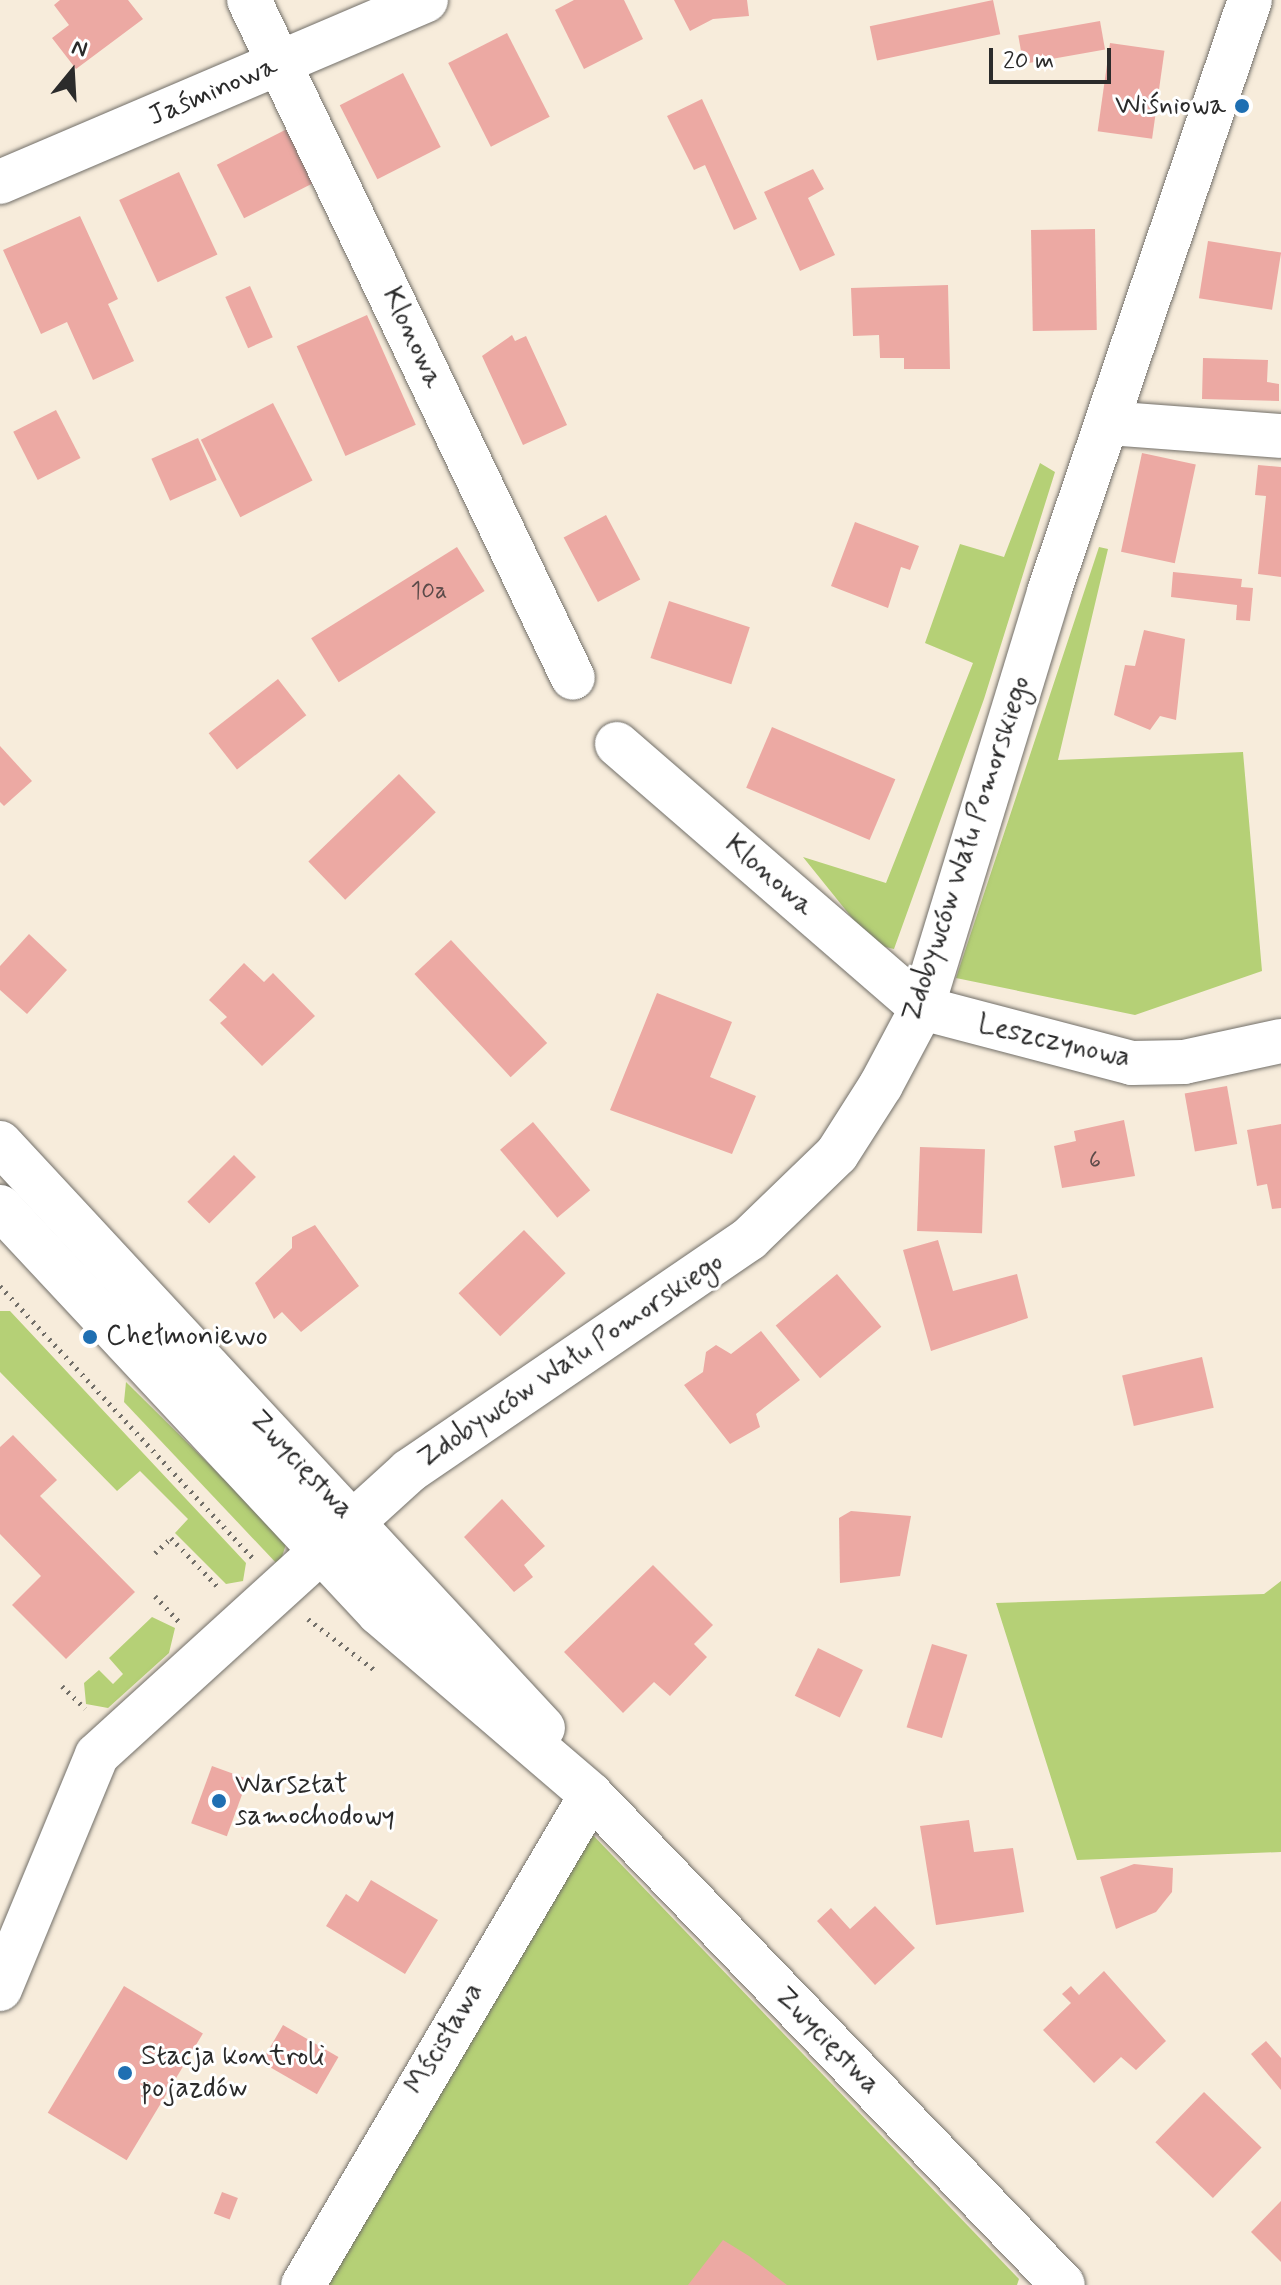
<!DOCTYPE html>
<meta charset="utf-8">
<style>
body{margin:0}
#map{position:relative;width:1281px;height:2285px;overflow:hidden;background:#f7ecdb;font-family:Mynerve,sans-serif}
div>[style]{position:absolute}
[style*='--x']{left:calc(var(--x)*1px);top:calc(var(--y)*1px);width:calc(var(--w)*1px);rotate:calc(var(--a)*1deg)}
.green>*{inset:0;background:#b5d076}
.building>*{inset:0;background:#eca9a3;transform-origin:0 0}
.path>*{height:5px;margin-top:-2.5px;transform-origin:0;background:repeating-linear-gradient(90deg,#726f69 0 2px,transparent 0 8px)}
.roads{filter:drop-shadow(0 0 2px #726f69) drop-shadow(0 0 2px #726f69)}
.minor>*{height:44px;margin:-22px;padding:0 22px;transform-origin:22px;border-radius:22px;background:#fff}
.major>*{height:44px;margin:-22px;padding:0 22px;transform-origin:22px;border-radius:22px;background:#fff}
.dots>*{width:22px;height:22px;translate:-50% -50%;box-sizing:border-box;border:4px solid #fff;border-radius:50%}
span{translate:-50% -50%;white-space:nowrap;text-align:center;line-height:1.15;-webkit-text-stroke:6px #fff;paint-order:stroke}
.number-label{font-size:24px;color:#5b4a49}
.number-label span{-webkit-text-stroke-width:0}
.street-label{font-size:28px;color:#2b2b2b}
.poi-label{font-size:28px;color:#2b2b2b}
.right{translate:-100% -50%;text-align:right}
.left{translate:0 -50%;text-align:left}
.north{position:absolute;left:32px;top:32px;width:80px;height:80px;-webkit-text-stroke:6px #fff;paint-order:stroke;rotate:18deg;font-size:22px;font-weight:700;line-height:32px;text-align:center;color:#2b2b2b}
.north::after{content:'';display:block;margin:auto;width:28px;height:36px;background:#2b2b2b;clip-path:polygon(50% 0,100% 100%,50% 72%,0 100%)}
.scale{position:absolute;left:989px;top:48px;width:122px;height:36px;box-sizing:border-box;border:4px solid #2b2b2b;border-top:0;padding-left:10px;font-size:24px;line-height:28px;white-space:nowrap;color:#2b2b2b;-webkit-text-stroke:6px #fff;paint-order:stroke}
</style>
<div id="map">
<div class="green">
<div style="clip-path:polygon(1040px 463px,1055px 472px,984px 699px,894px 949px,873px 944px,803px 857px,886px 883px,973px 663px,925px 643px,960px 544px,1004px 557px)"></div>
<div style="clip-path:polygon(1099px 547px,1108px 549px,1058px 760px,1243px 752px,1262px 971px,1135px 1015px,956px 978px)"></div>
<div style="clip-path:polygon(0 1311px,10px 1311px,246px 1563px,243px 1581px,226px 1584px,175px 1533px,188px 1519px,140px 1471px,117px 1491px,0 1372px)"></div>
<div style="clip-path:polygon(126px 1382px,287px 1541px,279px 1566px,124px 1402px)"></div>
<div style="clip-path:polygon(1281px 1581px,1281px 1852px,1077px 1860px,996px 1603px,1264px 1594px)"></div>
<div style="clip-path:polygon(152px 1617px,175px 1628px,169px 1653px,108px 1708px,86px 1704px,84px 1683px,99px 1670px,113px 1684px,123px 1674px,109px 1658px)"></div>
<div style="clip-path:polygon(589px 1831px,1019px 2279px,1017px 2285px,328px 2285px)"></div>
</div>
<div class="building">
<div style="clip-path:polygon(60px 0,128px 0,143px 19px,76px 69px,52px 38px,69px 25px,54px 5px)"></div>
<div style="clip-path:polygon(574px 0,624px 0,643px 39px,584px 69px,555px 10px)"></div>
<div style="clip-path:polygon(674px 0,747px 0,749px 16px,713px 19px,690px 31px)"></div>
<div style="left:993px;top:0;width:35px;height:126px;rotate:78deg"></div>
<div style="left:1100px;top:21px;width:29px;height:83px;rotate:80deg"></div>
<div style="left:507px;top:33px;width:94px;height:66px;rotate:63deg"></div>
<div style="left:1110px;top:43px;width:55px;height:89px;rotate:8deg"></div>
<div style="left:403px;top:73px;width:83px;height:71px;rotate:63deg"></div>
<div style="clip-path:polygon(702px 99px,757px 219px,734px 230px,705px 165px,694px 170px,667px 116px)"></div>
<div style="left:289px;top:128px;width:60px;height:81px;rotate:63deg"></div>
<div style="clip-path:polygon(813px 169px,824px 189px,808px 198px,835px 255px,800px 271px,764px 192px)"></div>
<div style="left:179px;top:172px;width:91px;height:66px;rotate:65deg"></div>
<div style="clip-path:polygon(80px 216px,118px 299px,108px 304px,134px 361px,93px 380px,67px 322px,41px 334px,3px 250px)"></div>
<div style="left:1095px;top:229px;width:101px;height:64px;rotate:89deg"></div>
<div style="left:1208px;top:241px;width:74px;height:58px;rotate:9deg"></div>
<div style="clip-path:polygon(948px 285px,950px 369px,904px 369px,904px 358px,880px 358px,879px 335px,853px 336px,851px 288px)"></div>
<div style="left:250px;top:286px;width:56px;height:27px;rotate:66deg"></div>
<div style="left:367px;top:315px;width:120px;height:77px;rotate:66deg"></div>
<div style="clip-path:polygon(512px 335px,515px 341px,526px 336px,567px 425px,523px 445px,482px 356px)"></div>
<div style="clip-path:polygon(1203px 358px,1268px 360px,1267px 382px,1279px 384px,1279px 401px,1202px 399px)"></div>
<div style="left:273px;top:403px;width:87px;height:81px;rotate:63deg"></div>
<div style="left:56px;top:410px;width:54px;height:48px;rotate:63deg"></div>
<div style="left:198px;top:438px;width:46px;height:51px;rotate:66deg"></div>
<div style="left:1142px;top:453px;width:55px;height:101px;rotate:12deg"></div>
<div style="clip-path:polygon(1258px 465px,1281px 467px,1281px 577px,1258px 574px,1266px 496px,1255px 495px)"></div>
<div style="left:606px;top:515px;width:73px;height:48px;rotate:62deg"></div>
<div style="clip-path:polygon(855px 522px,919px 546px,910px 570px,901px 567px,888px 608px,831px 586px)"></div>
<div style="left:457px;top:547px;width:52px;height:172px;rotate:58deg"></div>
<div style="clip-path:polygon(1173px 572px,1242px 579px,1241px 587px,1253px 588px,1250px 621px,1236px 620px,1237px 605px,1171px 597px)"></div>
<div style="left:669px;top:601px;width:85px;height:60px;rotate:18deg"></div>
<div style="clip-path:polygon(1144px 630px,1185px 639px,1176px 720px,1160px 716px,1150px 730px,1114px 715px,1125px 665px,1135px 666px)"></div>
<div style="left:278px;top:679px;width:46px;height:88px;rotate:52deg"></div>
<div style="left:772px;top:727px;width:134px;height:66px;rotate:23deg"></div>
<div style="clip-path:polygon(0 746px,32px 781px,4px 806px,0 802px)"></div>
<div style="left:399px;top:774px;width:53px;height:126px;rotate:46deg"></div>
<div style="clip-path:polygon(29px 934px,67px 970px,27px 1014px,0 990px,0 966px)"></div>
<div style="left:451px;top:940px;width:141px;height:50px;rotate:47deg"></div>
<div style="clip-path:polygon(244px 963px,264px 982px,273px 973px,315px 1016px,262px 1066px,220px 1023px,227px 1017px,209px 1000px)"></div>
<div style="clip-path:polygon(657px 993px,732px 1022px,710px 1077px,756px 1096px,732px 1154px,610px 1110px)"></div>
<div style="left:1227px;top:1086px;width:59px;height:43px;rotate:80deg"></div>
<div style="clip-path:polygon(1124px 1120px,1135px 1176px,1062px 1188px,1054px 1146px,1076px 1141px,1074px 1131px)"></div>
<div style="left:533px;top:1122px;width:89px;height:43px;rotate:50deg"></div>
<div style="clip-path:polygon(1281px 1124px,1281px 1208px,1272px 1209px,1267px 1184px,1257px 1186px,1247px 1130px)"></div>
<div style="left:920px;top:1147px;width:65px;height:84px;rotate:2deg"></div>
<div style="left:234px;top:1155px;width:31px;height:66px;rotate:45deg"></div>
<div style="clip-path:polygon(315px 1225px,359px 1286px,301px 1332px,282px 1312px,274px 1319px,255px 1283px,292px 1248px,292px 1237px)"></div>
<div style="left:524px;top:1230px;width:60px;height:91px;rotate:46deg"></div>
<div style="clip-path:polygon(938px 1240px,953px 1291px,1017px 1274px,1028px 1318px,931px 1351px,903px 1250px)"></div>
<div style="left:837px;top:1274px;width:69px;height:80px;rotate:50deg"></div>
<div style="clip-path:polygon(761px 1331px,800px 1380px,756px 1414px,760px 1427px,730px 1444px,684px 1385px,703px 1372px,706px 1352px,716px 1345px,731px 1354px)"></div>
<div style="left:1202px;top:1357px;width:52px;height:82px;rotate:77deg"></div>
<div style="clip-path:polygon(13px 1435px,57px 1480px,40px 1496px,135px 1592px,66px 1659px,12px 1605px,41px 1576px,0 1534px,0 1447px)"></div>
<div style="clip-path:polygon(502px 1499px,545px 1546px,524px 1565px,533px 1577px,514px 1592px,464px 1537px)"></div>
<div style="clip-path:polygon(851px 1511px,911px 1516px,900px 1576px,840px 1583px,839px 1518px)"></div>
<div style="clip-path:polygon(653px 1565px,713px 1625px,694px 1644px,707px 1657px,670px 1696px,654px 1682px,623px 1713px,564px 1652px)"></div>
<div style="left:932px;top:1644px;width:37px;height:87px;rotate:17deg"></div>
<div style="left:818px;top:1648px;width:50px;height:53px;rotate:26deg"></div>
<div style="left:212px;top:1766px;width:38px;height:61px;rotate:20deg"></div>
<div style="clip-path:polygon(969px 1820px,974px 1852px,1013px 1848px,1024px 1912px,936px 1925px,920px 1826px)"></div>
<div style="clip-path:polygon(1134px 1864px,1173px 1868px,1172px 1892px,1156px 1912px,1116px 1929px,1100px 1877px)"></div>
<div style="clip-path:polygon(371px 1880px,438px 1920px,405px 1974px,326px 1926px,346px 1894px,358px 1902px)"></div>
<div style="clip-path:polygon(875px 1906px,915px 1948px,875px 1985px,817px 1921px,831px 1908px,850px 1929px)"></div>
<div style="clip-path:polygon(1104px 1971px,1166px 2041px,1136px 2070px,1121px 2057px,1094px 2083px,1043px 2030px,1071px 2003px,1062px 1994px,1071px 1986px,1079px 1995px)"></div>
<div style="left:124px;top:1986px;width:92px;height:148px;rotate:31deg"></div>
<div style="left:283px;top:2025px;width:64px;height:43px;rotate:30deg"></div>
<div style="clip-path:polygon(1266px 2041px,1281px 2058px,1281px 2090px,1251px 2054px)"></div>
<div style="left:1204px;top:2092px;width:80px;height:70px;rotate:44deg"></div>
<div style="left:222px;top:2192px;width:17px;height:23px;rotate:21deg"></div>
<div style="clip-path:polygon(1281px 2201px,1281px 2262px,1251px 2232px)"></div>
<div style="clip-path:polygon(723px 2240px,749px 2256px,787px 2285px,688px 2285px)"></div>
</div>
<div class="path">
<div style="--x:0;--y:1286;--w:371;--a:47.1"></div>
<div style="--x:155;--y:1553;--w:22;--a:-43"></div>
<div style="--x:171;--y:1538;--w:68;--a:46.2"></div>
<div style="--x:155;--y:1596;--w:37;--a:47"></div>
<div style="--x:308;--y:1619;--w:86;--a:37.4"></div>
<div style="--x:62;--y:1686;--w:32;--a:44"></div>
</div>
<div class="roads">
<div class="minor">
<div style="--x:249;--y:0;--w:751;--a:64.46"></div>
<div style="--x:0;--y:182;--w:463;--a:-23.1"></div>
<div style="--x:1108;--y:423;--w:173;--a:4.3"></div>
<div style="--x:617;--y:744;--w:403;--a:40.9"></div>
<div style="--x:922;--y:1008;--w:217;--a:14.7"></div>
<div style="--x:1132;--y:1063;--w:52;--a:-1.1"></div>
<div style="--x:1184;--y:1062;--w:99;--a:-12.2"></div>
<div style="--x:0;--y:1989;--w:253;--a:-67.5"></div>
<div style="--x:97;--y:1755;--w:422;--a:-42.3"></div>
<div style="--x:409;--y:1471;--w:412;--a:-34.3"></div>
<div style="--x:749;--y:1239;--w:122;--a:-44"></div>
<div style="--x:837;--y:1154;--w:82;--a:-57.5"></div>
<div style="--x:881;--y:1085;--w:87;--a:-62"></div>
<div style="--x:922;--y:1008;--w:435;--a:-73"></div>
<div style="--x:1049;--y:592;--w:625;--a:-71.25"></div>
<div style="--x:303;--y:2285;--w:568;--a:-59.55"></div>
</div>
<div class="major">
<div style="--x:0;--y:1143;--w:798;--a:47.13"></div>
<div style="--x:0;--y:1207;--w:555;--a:46.97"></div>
<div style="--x:379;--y:1613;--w:279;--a:40.6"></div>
<div style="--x:591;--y:1795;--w:680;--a:46.07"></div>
</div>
</div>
<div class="dots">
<div style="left:1242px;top:106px;background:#1f6fb2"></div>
<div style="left:90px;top:1337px;background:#1f6fb2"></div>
<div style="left:219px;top:1801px;background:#1f6fb2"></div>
<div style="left:125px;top:2073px;background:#1f6fb2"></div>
</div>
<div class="number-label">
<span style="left:429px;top:592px">10a</span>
<span style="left:1095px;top:1161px">6</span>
</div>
<div class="street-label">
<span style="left:213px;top:92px;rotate:-23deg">Jaśminowa</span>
<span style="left:412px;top:338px;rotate:65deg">Klonowa</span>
<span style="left:967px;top:849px;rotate:-72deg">Zdobywców Wału Pomorskiego</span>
<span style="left:769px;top:876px;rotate:41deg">Klonowa</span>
<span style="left:1054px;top:1042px;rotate:13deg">Leszczynowa</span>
<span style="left:571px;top:1361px;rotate:-34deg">Zdobywców Wału Pomorskiego</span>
<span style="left:301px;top:1465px;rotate:47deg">Zwycięstwa</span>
<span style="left:445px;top:2039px;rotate:-59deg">Mścisława</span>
<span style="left:827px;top:2041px;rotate:46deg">Zwycięstwa</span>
</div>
<div class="poi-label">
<span class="right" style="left:1226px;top:106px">Wiśniowa</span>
<span class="left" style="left:106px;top:1337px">Chełmoniewo</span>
<span class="left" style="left:235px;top:1801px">Warsztat<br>samochodowy</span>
<span class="left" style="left:141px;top:2073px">Stacja kontroli<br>pojazdów</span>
</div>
<div class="north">N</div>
<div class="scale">20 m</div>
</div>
